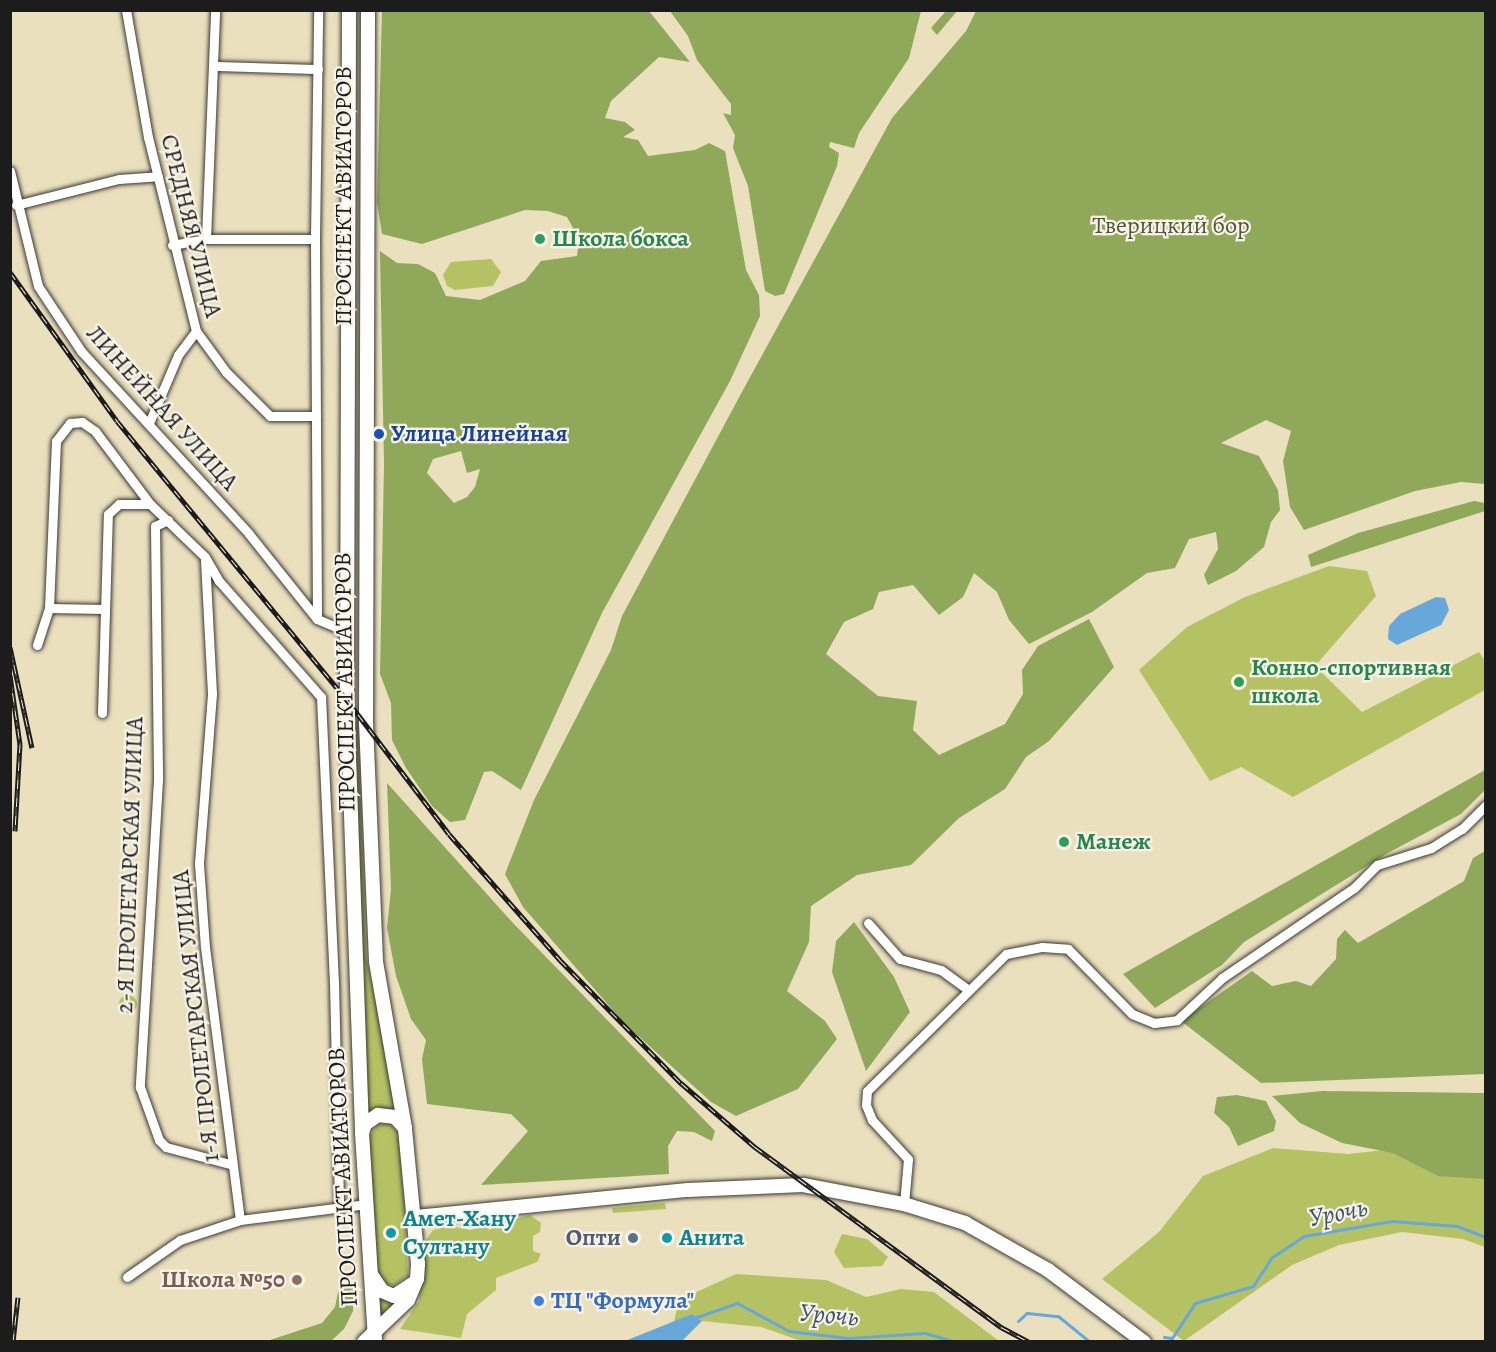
<!DOCTYPE html>
<meta charset="utf-8">
<style>
body{margin:0}
#map{position:relative;width:1496px;height:1352px;overflow:hidden;background:#ebe0be;font-family:Alegreya,serif}
div>[style]{position:absolute}
[style*='--x']{left:calc(var(--x)*1px);top:calc(var(--y)*1px);width:calc(var(--w)*1px);rotate:calc(var(--a)*1deg)}
.green>*{inset:0;background:#b4c264}
.round{border-radius:50%}
.forest>*{inset:0;background:#8fa85a}
.water>*{inset:0;background:#67a7da}
.stream>*{height:3px;margin:-1.5px;padding:0 1.5px;transform-origin:1.5px;border-radius:1.5px;background:#67a7da}
.roads{filter:drop-shadow(0 0 2px #3b3934) drop-shadow(0 0 2px #3b3934)}
.street>*{height:9px;margin:-4.5px;padding:0 4.5px;transform-origin:4.5px;border-radius:4.5px;background:#fff}
.secondary>*{height:14px;margin:-7px;padding:0 7px;transform-origin:7px;border-radius:7px;background:#fff}
.rail>*{height:5px;margin-top:-2.5px;transform-origin:0;background:repeating-linear-gradient(90deg,#f7f3e8 0 9px,#1c1c1c 0 18px);box-sizing:border-box;border-block:2px solid #1c1c1c}
.dots>*{width:16px;height:16px;translate:-50% -50%;box-sizing:border-box;border:3px solid #f7f3e8;border-radius:50%}
span{translate:-50% -50%;white-space:nowrap;text-align:center;line-height:1.15;-webkit-text-stroke:4.5px #f7f3e8;paint-order:stroke}
.street-label{font-size:24px;color:#1c1c1c}
.park-label{font-size:24px;color:#515635}
.leisure-label{font-size:24px;color:#27864d;font-weight:700}
.left{translate:0 -50%;text-align:left}
.transit-label{font-size:24px;color:#164399;font-weight:700}
.culture-label{font-size:24px;color:#0d838f;font-weight:700}
.service-label{font-size:24px;color:#4e5e75;font-weight:700}
.right{translate:-100% -50%;text-align:right}
.education-label{font-size:24px;color:#785e54;font-weight:700}
.shop-label{font-size:24px;color:#366cbe;font-weight:700}
.water-label{font-size:26px;color:#3a5468;font-style:italic}
.frame{position:absolute;inset:0;border:12px solid #1c1c1c;pointer-events:none}
</style>
<div id="map">
<div class="green">
<div style="clip-path:polygon(491px 259px,501px 272px,493px 286px,455px 290px,447px 286px,443px 275px,451px 262px)"></div>
<div style="clip-path:polygon(1329px 566px,1367px 571px,1376px 596px,1315px 666px,1362px 712px,1479px 652px,1485px 661px,1485px 690px,1293px 797px,1241px 767px,1210px 781px,1139px 670px,1187px 627px,1245px 597px)"></div>
<div style="clip-path:polygon(352px 713px,358px 720px,366px 955px,398px 1114px,367px 1116px)"></div>
<div class="round" style="left:119px;top:995px;width:18px;height:18px"></div>
<div style="clip-path:polygon(389px 1123px,401px 1136px,408px 1276px,394px 1285px,386px 1284px,377px 1274px,368px 1139px,377px 1125px)"></div>
<div style="clip-path:polygon(1485px 1139px,1485px 1247px,1463px 1239px,1402px 1232px,1339px 1245px,1292px 1265px,1184px 1341px,1102px 1279px,1159px 1232px,1203px 1176px,1273px 1148px,1348px 1154px)"></div>
<div style="clip-path:polygon(665px 1203px,666px 1209px,613px 1213px,612px 1208px)"></div>
<div style="clip-path:polygon(530px 1215px,541px 1223px,540px 1232px,533px 1236px,533px 1251px,541px 1254px,537px 1262px,496px 1278px,496px 1290px,467px 1314px,461px 1338px,400px 1329px,419px 1301px,423px 1244px,433px 1230px,451px 1226px,470px 1230px)"></div>
<div style="clip-path:polygon(842px 1234px,867px 1239px,888px 1257px,882px 1266px,844px 1268px,834px 1252px)"></div>
<div style="clip-path:polygon(736px 1274px,826px 1280px,866px 1297px,901px 1289px,934px 1292px,999px 1341px,801px 1341px,761px 1327px,702px 1321px,692px 1314px,674px 1322px,679px 1300px)"></div>
<div style="clip-path:polygon(377px 1293px,402px 1298px,378px 1323px)"></div>
</div>
<div class="forest">
<div style="clip-path:polygon(evenodd,382px 11px,649px 11px,690px 62px,659px 57px,611px 101px,605px 118px,625px 122px,635px 130px,623px 137px,638px 140px,648px 156px,695px 150px,709px 143px,725px 151px,746px 270px,759px 295px,760px 316px,730px 381px,602px 613px,521px 790px,492px 771px,484px 772px,465px 820px,450px 822px,432px 806px,406px 768px,392px 740px,391px 703px,380px 674px,384px 464px,380px 251px,397px 263px,418px 264px,435px 273px,446px 296px,480px 300px,525px 281px,541px 261px,577px 256px,579px 239px,567px 217px,548px 211px,525px 210px,422px 244px,382px 234px,377px 202px,382px 11px,461px 451px,467px 473px,480px 469px,475px 487px,467px 497px,454px 503px,427px 473px,433px 459px,461px 451px)"></div>
<div style="clip-path:polygon(670px 11px,921px 11px,909px 58px,859px 133px,854px 148px,830px 142px,829px 147px,839px 153px,837px 166px,784px 294px,775px 296px,765px 291px,748px 186px,733px 148px,735px 135px,723px 113px,731px 115px,731px 104px,697px 60px,688px 36px)"></div>
<div style="clip-path:polygon(946px 11px,957px 11px,937px 35px,931px 28px)"></div>
<div style="clip-path:polygon(976px 11px,1485px 11px,1485px 484px,1461px 482px,1415px 491px,1304px 530px,1290px 507px,1283px 461px,1291px 431px,1266px 420px,1221px 443px,1259px 456px,1278px 490px,1280px 510px,1271px 522px,1264px 547px,1236px 571px,1208px 585px,1204px 575px,1218px 549px,1216px 532px,1189px 539px,1175px 568px,1147px 573px,1092px 612px,1029px 644px,1009px 620px,997px 592px,974px 573px,963px 597px,939px 615px,913px 585px,879px 592px,873px 609px,844px 622px,826px 654px,878px 696px,917px 701px,913px 730px,939px 755px,1005px 724px,1023px 694px,1022px 670px,1038px 646px,1089px 619px,1114px 667px,1049px 741px,1026px 757px,1005px 789px,959px 818px,911px 865px,857px 875px,811px 906px,809px 942px,787px 991px,825px 1021px,837px 1039px,798px 1089px,736px 1116px,711px 1102px,624px 1023px,523px 907px,505px 874px,534px 800px,611px 650px,622px 616px,743px 390px,892px 118px,966px 31px)"></div>
<div style="clip-path:polygon(1474px 501px,1485px 503px,1485px 511px,1311px 567px,1308px 555px,1358px 533px)"></div>
<div style="clip-path:polygon(1485px 770px,1485px 790px,1461px 814px,1388px 853px,1244px 942px,1222px 965px,1155px 1008px,1123px 974px)"></div>
<div style="clip-path:polygon(387px 783px,512px 922px,715px 1131px,712px 1141px,694px 1132px,677px 1131px,668px 1146px,669px 1174px,481px 1185px,528px 1131px,511px 1114px,427px 1104px,422px 1059px,426px 1040px,411px 1019px,396px 976px,387px 928px,391px 889px)"></div>
<div style="clip-path:polygon(1485px 851px,1485px 1074px,1261px 1083px,1181px 1021px,1252px 971px,1272px 986px,1296px 981px,1311px 986px,1336px 959px,1337px 939px,1345px 930px,1358px 943px,1464px 881px,1473px 858px)"></div>
<div style="clip-path:polygon(854px 922px,894px 977px,910px 1012px,866px 1071px,832px 972px,836px 941px)"></div>
<div style="clip-path:polygon(1322px 1091px,1485px 1093px,1485px 1179px,1438px 1176px,1393px 1153px,1342px 1143px,1300px 1123px,1272px 1096px)"></div>
<div style="clip-path:polygon(1237px 1095px,1266px 1101px,1276px 1121px,1274px 1131px,1238px 1146px,1229px 1127px,1214px 1113px,1217px 1097px)"></div>
<div style="clip-path:polygon(340px 1282px,353px 1285px,353px 1311px,344px 1329px,331px 1341px,267px 1341px,322px 1323px,335px 1307px)"></div>
</div>
<div class="water">
<div style="clip-path:polygon(1436px 597px,1445px 598px,1449px 610px,1441px 625px,1397px 645px,1388px 639px,1389px 626px,1400px 614px)"></div>
<div style="clip-path:polygon(692px 1314px,702px 1321px,682px 1341px,625px 1341px)"></div>
</div>
<div class="stream">
<div style="--x:694;--y:1318;--w:46;--a:-19.2"></div>
<div style="--x:737;--y:1303;--w:59;--a:28.3"></div>
<div style="--x:789;--y:1331;--w:59;--a:6.8"></div>
<div style="--x:848;--y:1338;--w:77;--a:-3.7"></div>
<div style="--x:925;--y:1333;--w:33;--a:16"></div>
<div style="--x:1018;--y:1321;--w:12;--a:-42"></div>
<div style="--x:1027;--y:1313;--w:31;--a:6"></div>
<div style="--x:1058;--y:1316;--w:41;--a:39.1"></div>
<div style="--x:1164;--y:1337;--w:8;--a:7"></div>
<div style="--x:1172;--y:1338;--w:42;--a:-56.7"></div>
<div style="--x:1195;--y:1303;--w:60;--a:-16.3"></div>
<div style="--x:1253;--y:1286;--w:33;--a:-57"></div>
<div style="--x:1271;--y:1258;--w:40;--a:-34"></div>
<div style="--x:1304;--y:1236;--w:89;--a:-9.7"></div>
<div style="--x:1392;--y:1221;--w:65;--a:4.4"></div>
<div style="--x:1457;--y:1226;--w:31;--a:21"></div>
</div>
<div class="roads">
<div class="street">
<div style="--x:126;--y:10;--w:129;--a:80.2"></div>
<div style="--x:148;--y:137;--w:200;--a:76.1"></div>
<div style="--x:196;--y:331;--w:51;--a:53.8"></div>
<div style="--x:226;--y:372;--w:62;--a:45"></div>
<div style="--x:270;--y:416;--w:46;--a:0"></div>
<div style="--x:214;--y:66;--w:104;--a:1.7"></div>
<div style="--x:10;--y:171;--w:118;--a:76.3"></div>
<div style="--x:38;--y:286;--w:78;--a:56.5"></div>
<div style="--x:81;--y:351;--w:248;--a:47.4"></div>
<div style="--x:249;--y:534;--w:109;--a:51.3"></div>
<div style="--x:317;--y:619;--w:33;--a:23"></div>
<div style="--x:16;--y:205;--w:106;--a:-14.2"></div>
<div style="--x:119;--y:179;--w:39;--a:-4"></div>
<div style="--x:206;--y:239;--w:229;--a:-87.7"></div>
<div style="--x:172;--y:245;--w:35;--a:-10"></div>
<div style="--x:206;--y:239;--w:109;--a:0"></div>
<div style="--x:149;--y:423;--w:74;--a:-66.9"></div>
<div style="--x:178;--y:355;--w:30;--a:-53"></div>
<div style="--x:168;--y:520;--w:14;--a:155"></div>
<div style="--x:155;--y:526;--w:254;--a:89.3"></div>
<div style="--x:158;--y:780;--w:308;--a:93.4"></div>
<div style="--x:140;--y:1087;--w:56;--a:70.3"></div>
<div style="--x:159;--y:1140;--w:10;--a:45"></div>
<div style="--x:166;--y:1147;--w:66;--a:14.9"></div>
<div style="--x:205;--y:560;--w:134;--a:87"></div>
<div style="--x:212;--y:694;--w:170;--a:94.4"></div>
<div style="--x:199;--y:864;--w:83;--a:85.9"></div>
<div style="--x:205;--y:947;--w:275;--a:82.7"></div>
<div style="--x:49;--y:608;--w:56;--a:1"></div>
<div style="--x:317;--y:619;--w:380;--a:-90.3"></div>
<div style="--x:315;--y:239;--w:229;--a:-89.2"></div>
<div style="--x:37;--y:645;--w:39;--a:-72"></div>
<div style="--x:49;--y:608;--w:167;--a:-87.6"></div>
<div style="--x:56;--y:441;--w:23;--a:-52"></div>
<div style="--x:70;--y:423;--w:12;--a:-5"></div>
<div style="--x:82;--y:422;--w:16;--a:35"></div>
<div style="--x:95;--y:431;--w:91;--a:53"></div>
<div style="--x:150;--y:504;--w:76;--a:43.9"></div>
<div style="--x:205;--y:557;--w:28;--a:60"></div>
<div style="--x:219;--y:581;--w:154;--a:48.7"></div>
<div style="--x:321;--y:697;--w:285;--a:87.4"></div>
<div style="--x:334;--y:982;--w:225;--a:88.7"></div>
<div style="--x:102;--y:713;--w:199;--a:-88.3"></div>
<div style="--x:108;--y:514;--w:15;--a:-42"></div>
<div style="--x:119;--y:504;--w:31;--a:0"></div>
<div style="--x:868;--y:923;--w:48;--a:48.4"></div>
<div style="--x:900;--y:959;--w:42;--a:15"></div>
<div style="--x:941;--y:970;--w:34;--a:36"></div>
<div style="--x:904;--y:1204;--w:45;--a:-84.9"></div>
<div style="--x:908;--y:1159;--w:53;--a:-132.7"></div>
<div style="--x:872;--y:1120;--w:16;--a:-112"></div>
<div style="--x:866;--y:1105;--w:14;--a:-86"></div>
<div style="--x:867;--y:1091;--w:195;--a:-44.6"></div>
<div style="--x:1006;--y:954;--w:37;--a:-11"></div>
<div style="--x:1042;--y:947;--w:26;--a:4"></div>
<div style="--x:1068;--y:949;--w:91;--a:45.4"></div>
<div style="--x:1132;--y:1014;--w:24;--a:22"></div>
<div style="--x:1154;--y:1023;--w:23;--a:-7"></div>
<div style="--x:1177;--y:1020;--w:62;--a:-43"></div>
<div style="--x:1222;--y:978;--w:160;--a:-34.3"></div>
<div style="--x:1354;--y:888;--w:33;--a:-45"></div>
<div style="--x:1377;--y:865;--w:57;--a:-17.5"></div>
<div style="--x:1431;--y:848;--w:36;--a:-32"></div>
<div style="--x:1462;--y:829;--w:34;--a:-45"></div>
<div style="--x:127;--y:1277;--w:65;--a:-34.9"></div>
<div style="--x:180;--y:1240;--w:63;--a:-18.4"></div>
<div style="--x:240;--y:1220;--w:128;--a:-7.2"></div>
</div>
<div class="secondary">
<div style="--x:349;--y:10;--w:690;--a:90.17"></div>
<div style="--x:347;--y:700;--w:433;--a:88"></div>
<div style="--x:362;--y:1133;--w:207;--a:86.4"></div>
<div style="--x:362;--y:1133;--w:9;--a:-72"></div>
<div style="--x:365;--y:1124;--w:16;--a:-35"></div>
<div style="--x:378;--y:1115;--w:17;--a:7"></div>
<div style="--x:395;--y:1117;--w:15;--a:48"></div>
<div style="--x:416;--y:1217;--w:273;--a:-5.7"></div>
<div style="--x:688;--y:1190;--w:115;--a:-2.5"></div>
<div style="--x:803;--y:1185;--w:103;--a:10.7"></div>
<div style="--x:904;--y:1204;--w:64;--a:17.3"></div>
<div style="--x:965;--y:1223;--w:95;--a:29.5"></div>
<div style="--x:1048;--y:1270;--w:120;--a:36.9"></div>
<div style="--x:372;--y:1276;--w:18;--a:56"></div>
<div style="--x:382;--y:1291;--w:13;--a:23"></div>
<div style="--x:394;--y:1296;--w:24;--a:-33"></div>
<div style="--x:364;--y:1342;--w:61;--a:-43.7"></div>
<div style="--x:408;--y:1300;--w:23;--a:-67"></div>
<div style="--x:417;--y:1279;--w:15;--a:-86"></div>
<div style="--x:418;--y:1264;--w:137;--a:-95.5"></div>
<div style="--x:405;--y:1128;--w:169;--a:-99.9"></div>
<div style="--x:376;--y:961;--w:237;--a:-92.4"></div>
<div style="--x:366;--y:724;--w:714;--a:-89.84"></div>
</div>
</div>
<div class="rail">
<div style="--x:10;--y:272;--w:183;--a:54.3"></div>
<div style="--x:117;--y:421;--w:362;--a:50.5"></div>
<div style="--x:347;--y:700;--w:168;--a:52.7"></div>
<div style="--x:449;--y:834;--w:168;--a:48.6"></div>
<div style="--x:560;--y:960;--w:173;--a:45.5"></div>
<div style="--x:681;--y:1083;--w:98;--a:40.9"></div>
<div style="--x:755;--y:1147;--w:305;--a:36.2"></div>
<div style="--x:1001;--y:1327;--w:32;--a:28"></div>
<div style="--x:10;--y:647;--w:103;--a:77.7"></div>
<div style="--x:10;--y:675;--w:70;--a:81.8"></div>
<div style="--x:20;--y:744;--w:87;--a:93.3"></div>
<div style="--x:13;--y:1342;--w:45;--a:-83.7"></div>
</div>
<div class="dots">
<div style="left:540px;top:239px;background:#2e9e5b"></div>
<div style="left:379px;top:434px;background:#1a4fb4"></div>
<div style="left:1239px;top:682px;background:#2e9e5b"></div>
<div style="left:1064px;top:842px;background:#2e9e5b"></div>
<div style="left:391px;top:1233px;background:#0f9aa8"></div>
<div style="left:633px;top:1238px;background:#5c6f8a"></div>
<div style="left:667px;top:1238px;background:#0f9aa8"></div>
<div style="left:297px;top:1280px;background:#8d6e63"></div>
<div style="left:539px;top:1301px;background:#3f7fe0"></div>
</div>
<div class="street-label">
<span style="left:344px;top:196px;rotate:-90deg">ПРОСПЕКТ АВИАТОРОВ</span>
<span style="left:191px;top:226px;rotate:76deg">СРЕДНЯЯ УЛИЦА</span>
<span style="left:162px;top:408px;rotate:48deg">ЛИНЕЙНАЯ УЛИЦА</span>
<span style="left:345px;top:682px;rotate:-91deg">ПРОСПЕКТ АВИАТОРОВ</span>
<span style="left:130px;top:865px;rotate:-88deg">2-Я ПРОЛЕТАРСКАЯ УЛИЦА</span>
<span style="left:196px;top:1016px;rotate:-96deg">1-Я ПРОЛЕТАРСКАЯ УЛИЦА</span>
<span style="left:343px;top:1177px;rotate:-93deg">ПРОСПЕКТ АВИАТОРОВ</span>
</div>
<div class="park-label">
<span style="left:1171px;top:226px">Тверицкий бор</span>
</div>
<div class="leisure-label">
<span class="left" style="left:552px;top:239px">Школа бокса</span>
<span class="left" style="left:1251px;top:682px">Конно-спортивная<br>школа</span>
<span class="left" style="left:1076px;top:842px">Манеж</span>
</div>
<div class="transit-label">
<span class="left" style="left:391px;top:434px">Улица Линейная</span>
</div>
<div class="culture-label">
<span class="left" style="left:403px;top:1233px">Амет-Хану<br>Султану</span>
<span class="left" style="left:679px;top:1238px">Анита</span>
</div>
<div class="service-label">
<span class="right" style="left:621px;top:1238px">Опти</span>
</div>
<div class="education-label">
<span class="right" style="left:285px;top:1280px">Школа №50</span>
</div>
<div class="shop-label">
<span class="left" style="left:551px;top:1301px">ТЦ "Формула"</span>
</div>
<div class="water-label">
<span style="left:1338px;top:1213px;rotate:-11deg">Урочь</span>
<span style="left:829px;top:1315px;rotate:5deg">Урочь</span>
</div>
<div class="frame"></div>
</div>
